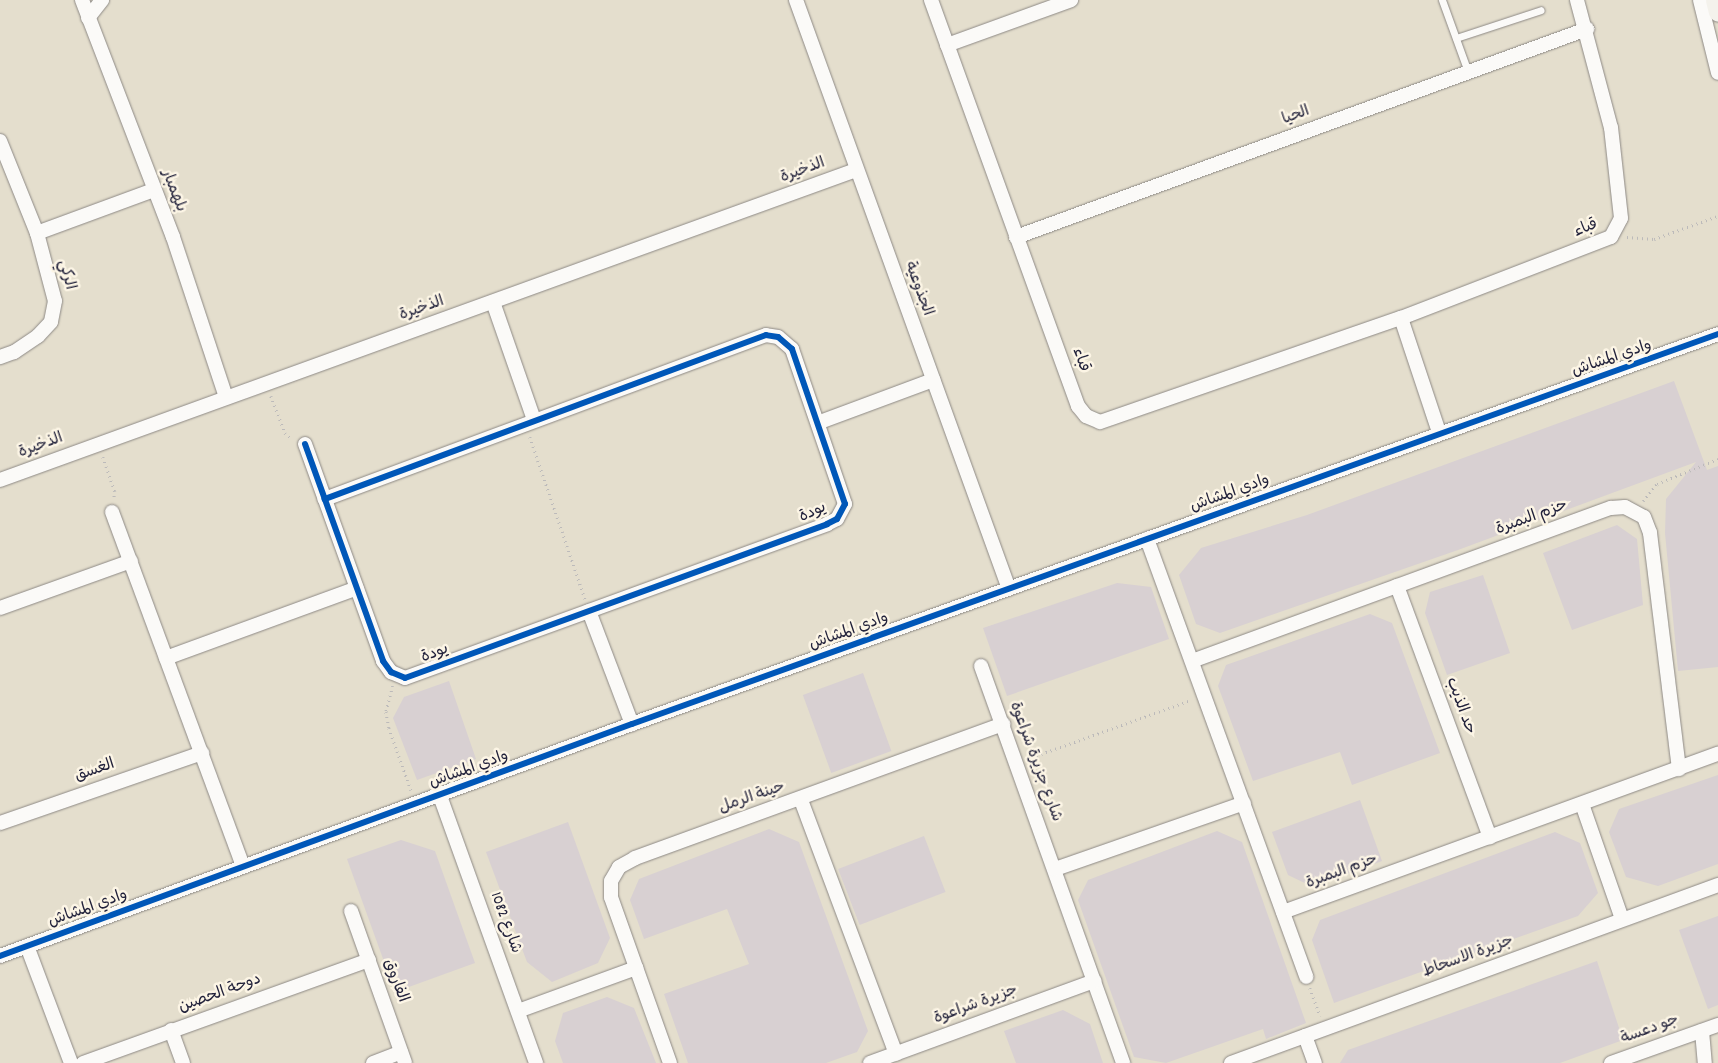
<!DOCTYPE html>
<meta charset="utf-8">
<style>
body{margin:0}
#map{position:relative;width:1718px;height:1063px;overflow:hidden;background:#e4decd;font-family:Dekko,"Playpen Sans Arabic",sans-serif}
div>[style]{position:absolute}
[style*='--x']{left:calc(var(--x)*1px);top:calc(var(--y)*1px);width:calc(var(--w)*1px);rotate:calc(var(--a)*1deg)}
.building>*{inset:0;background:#d8d0d2;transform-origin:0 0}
.path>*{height:2.5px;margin-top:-1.25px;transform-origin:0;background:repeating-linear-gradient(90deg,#bcbaba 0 1px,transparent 0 5px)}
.roads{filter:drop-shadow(0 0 1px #8d8985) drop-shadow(0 0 1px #8d8985)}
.lane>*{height:7px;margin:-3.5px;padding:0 3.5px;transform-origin:3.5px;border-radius:3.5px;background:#fbfaf8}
.street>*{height:14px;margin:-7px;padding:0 7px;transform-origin:7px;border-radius:7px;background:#fbfaf8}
.secondary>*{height:19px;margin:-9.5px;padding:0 9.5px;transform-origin:9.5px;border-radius:9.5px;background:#f4f2ec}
.cycleway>*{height:6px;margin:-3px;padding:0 3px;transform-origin:3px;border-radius:3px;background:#0057b8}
span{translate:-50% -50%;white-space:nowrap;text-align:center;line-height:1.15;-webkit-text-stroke:5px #fcf5e5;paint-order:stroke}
.street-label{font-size:16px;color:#22223b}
</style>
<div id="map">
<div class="building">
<div style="clip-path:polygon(1674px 381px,1707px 470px,1718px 466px,1718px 667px,1678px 671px,1665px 533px,1666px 499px,1696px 462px,1458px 550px,1220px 633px,1196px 624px,1179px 575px,1201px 548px,1307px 515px)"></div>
<div style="clip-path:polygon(1617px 525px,1637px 539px,1643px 605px,1572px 630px,1543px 553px)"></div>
<div style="clip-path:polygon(1483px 575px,1510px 653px,1447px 675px,1425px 613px,1430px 592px)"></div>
<div style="clip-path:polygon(1117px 583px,1151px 587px,1169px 639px,1007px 696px,983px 628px)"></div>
<div style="clip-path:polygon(1370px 614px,1392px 623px,1440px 753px,1352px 785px,1340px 752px,1253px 781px,1218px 686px,1226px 665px)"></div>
<div style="left:863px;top:673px;width:83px;height:64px;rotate:70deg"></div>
<div style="clip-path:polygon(449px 681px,476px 759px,417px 780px,393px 718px,404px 697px)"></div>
<div style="clip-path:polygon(1718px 775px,1718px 864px,1658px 886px,1626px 877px,1609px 832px,1619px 809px)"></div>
<div style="clip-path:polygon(1360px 800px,1382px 861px,1313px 887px,1288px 875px,1272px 832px)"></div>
<div style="clip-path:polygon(568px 822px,610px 938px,598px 963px,552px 982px,527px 962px,486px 852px)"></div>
<div style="clip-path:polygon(769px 829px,799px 842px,868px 1031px,857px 1052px,826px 1063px,688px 1063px,664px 994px,749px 964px,727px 909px,644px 939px,630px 900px,639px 879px)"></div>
<div style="clip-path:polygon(1217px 831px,1242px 842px,1306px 1023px,1266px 1039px,1263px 1029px,1166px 1063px,1134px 1057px,1078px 900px,1088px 880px)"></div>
<div style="clip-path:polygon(1555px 832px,1580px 843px,1598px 893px,1578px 916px,1334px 1003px,1312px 940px,1320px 920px)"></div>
<div style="left:924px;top:836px;width:60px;height:92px;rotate:69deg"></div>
<div style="clip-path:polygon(401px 840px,435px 851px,475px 963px,395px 992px,347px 859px)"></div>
<div style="clip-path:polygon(1718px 916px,1718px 1005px,1708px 1009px,1679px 930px)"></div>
<div style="clip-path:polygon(1597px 961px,1623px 1040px,1560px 1063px,1340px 1063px,1348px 1050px)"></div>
<div style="clip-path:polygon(607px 997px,634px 1008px,656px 1063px,563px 1063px,555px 1041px,563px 1013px)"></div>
<div style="clip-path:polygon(1063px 1010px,1090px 1024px,1103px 1063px,1016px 1063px,1004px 1031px)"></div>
</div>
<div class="path">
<div style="--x:1627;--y:237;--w:27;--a:4"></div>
<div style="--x:1654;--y:239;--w:68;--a:-19.8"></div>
<div style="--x:271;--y:396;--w:40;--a:69"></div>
<div style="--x:285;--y:433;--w:9;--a:41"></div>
<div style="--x:530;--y:437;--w:171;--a:71.2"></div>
<div style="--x:103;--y:457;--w:36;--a:71"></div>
<div style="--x:115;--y:491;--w:8;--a:97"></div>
<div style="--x:1643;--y:501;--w:22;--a:-51"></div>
<div style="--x:1657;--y:484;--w:66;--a:-22.3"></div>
<div style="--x:393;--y:686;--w:27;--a:105"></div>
<div style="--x:386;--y:712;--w:16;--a:79"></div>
<div style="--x:389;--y:728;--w:66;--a:70.5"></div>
<div style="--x:1027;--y:759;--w:174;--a:-19.8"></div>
<div style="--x:1310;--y:988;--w:30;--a:70"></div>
</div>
<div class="roads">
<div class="lane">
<div style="--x:1442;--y:0;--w:77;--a:70.1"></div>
<div style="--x:1456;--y:38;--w:89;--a:-18.2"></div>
</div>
<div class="street">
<div style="--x:82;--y:0;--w:254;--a:69"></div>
<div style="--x:173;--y:237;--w:169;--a:71.7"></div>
<div style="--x:796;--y:0;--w:626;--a:70.12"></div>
<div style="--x:931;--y:0;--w:432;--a:70.1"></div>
<div style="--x:1078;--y:406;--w:13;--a:51"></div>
<div style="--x:1086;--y:416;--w:15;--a:23"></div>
<div style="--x:1100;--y:422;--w:318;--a:-19.1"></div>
<div style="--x:1401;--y:318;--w:225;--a:-21.1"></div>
<div style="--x:1611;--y:237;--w:21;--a:-62"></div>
<div style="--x:1621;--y:218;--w:91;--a:-96.3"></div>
<div style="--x:1611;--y:128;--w:132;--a:-104.9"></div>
<div style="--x:1700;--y:0;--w:75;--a:76.1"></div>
<div style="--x:88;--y:18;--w:23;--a:-52"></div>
<div style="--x:947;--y:45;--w:132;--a:-19.9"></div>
<div style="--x:0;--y:141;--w:99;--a:68.1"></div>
<div style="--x:37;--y:233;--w:70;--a:75.2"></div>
<div style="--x:55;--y:301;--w:21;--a:101"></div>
<div style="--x:51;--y:322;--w:19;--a:133"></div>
<div style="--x:38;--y:336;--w:29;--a:146"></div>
<div style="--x:14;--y:352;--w:15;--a:160"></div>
<div style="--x:37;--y:233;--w:125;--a:-20.2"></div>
<div style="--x:1016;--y:237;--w:608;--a:-20.02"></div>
<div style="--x:493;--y:302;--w:125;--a:70.8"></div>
<div style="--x:1401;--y:318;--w:120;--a:71.6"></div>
<div style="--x:820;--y:422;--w:121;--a:-20.4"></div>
<div style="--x:305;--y:444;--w:231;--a:70.2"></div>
<div style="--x:383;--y:661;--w:14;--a:54"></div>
<div style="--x:391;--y:672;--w:15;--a:23"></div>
<div style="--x:405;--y:678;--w:449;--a:-20"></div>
<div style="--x:827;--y:524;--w:11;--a:-27"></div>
<div style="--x:837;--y:519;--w:17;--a:-62"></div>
<div style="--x:845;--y:504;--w:164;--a:-108.9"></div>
<div style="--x:792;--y:349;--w:18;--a:-139"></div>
<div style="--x:778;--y:337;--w:12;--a:-171"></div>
<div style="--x:766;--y:335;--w:471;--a:159.6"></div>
<div style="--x:0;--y:480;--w:910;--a:-19.91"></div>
<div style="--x:112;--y:512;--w:378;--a:69.7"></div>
<div style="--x:1147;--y:539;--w:466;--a:70"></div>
<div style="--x:1397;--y:586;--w:268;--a:69.7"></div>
<div style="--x:0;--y:608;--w:139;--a:-19.7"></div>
<div style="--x:589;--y:611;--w:121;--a:69.2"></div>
<div style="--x:166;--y:658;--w:203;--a:-20.1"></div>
<div style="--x:1192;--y:661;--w:446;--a:-20.1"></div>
<div style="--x:1611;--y:508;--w:14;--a:-4"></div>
<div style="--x:1625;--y:507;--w:21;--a:28"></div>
<div style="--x:1644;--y:517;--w:17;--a:69"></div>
<div style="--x:1650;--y:533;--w:238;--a:83"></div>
<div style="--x:981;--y:666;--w:422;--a:70.3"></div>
<div style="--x:440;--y:796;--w:284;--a:70.2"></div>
<div style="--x:801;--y:800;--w:271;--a:69.5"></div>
<div style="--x:1582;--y:804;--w:122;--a:70.8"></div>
<div style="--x:0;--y:823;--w:214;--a:-19.1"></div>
<div style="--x:1055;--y:869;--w:200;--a:-19.2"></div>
<div style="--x:351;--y:911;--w:161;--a:70.4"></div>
<div style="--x:1283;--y:912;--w:463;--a:-20"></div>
<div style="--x:27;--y:946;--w:125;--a:69.4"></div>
<div style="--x:0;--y:956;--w:673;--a:-20.16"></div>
<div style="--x:632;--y:724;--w:1154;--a:-19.75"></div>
<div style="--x:518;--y:1011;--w:126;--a:-20"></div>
<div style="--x:171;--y:1030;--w:35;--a:70"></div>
<div style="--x:1702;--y:1031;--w:32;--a:85"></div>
<div style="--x:1305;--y:1036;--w:29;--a:70"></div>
<div style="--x:83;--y:1063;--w:304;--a:-19.8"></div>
<div style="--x:373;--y:1063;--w:30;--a:-21"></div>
<div style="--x:670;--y:1063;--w:176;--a:-109.6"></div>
<div style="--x:611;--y:897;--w:16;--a:-90"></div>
<div style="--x:611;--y:881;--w:16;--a:-60"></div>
<div style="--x:619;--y:867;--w:18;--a:-29"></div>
<div style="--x:635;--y:858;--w:392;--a:-20"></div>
<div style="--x:870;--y:1063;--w:239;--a:-20.1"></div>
<div style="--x:1231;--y:1063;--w:519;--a:-20.08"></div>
<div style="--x:1611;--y:1063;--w:114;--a:-19.6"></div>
</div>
<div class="secondary">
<div style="--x:1715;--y:0;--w:12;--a:76"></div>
</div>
</div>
<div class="cycleway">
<div style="--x:305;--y:444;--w:231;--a:70.2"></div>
<div style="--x:383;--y:661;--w:14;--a:54"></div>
<div style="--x:391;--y:672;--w:15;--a:23"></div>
<div style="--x:405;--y:678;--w:449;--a:-20"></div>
<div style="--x:827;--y:524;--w:11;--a:-27"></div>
<div style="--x:837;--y:519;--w:17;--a:-62"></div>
<div style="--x:845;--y:504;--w:164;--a:-108.9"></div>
<div style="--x:792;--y:349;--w:18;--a:-139"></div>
<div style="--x:778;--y:337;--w:12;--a:-171"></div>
<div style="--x:766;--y:335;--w:471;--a:159.6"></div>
<div style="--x:0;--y:956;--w:673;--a:-20.16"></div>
<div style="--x:632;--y:724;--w:1154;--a:-19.75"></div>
</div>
<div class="street-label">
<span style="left:1296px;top:116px;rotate:-20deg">الحيا</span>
<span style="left:803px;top:171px;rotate:-20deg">الذخيرة</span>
<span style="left:173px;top:191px;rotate:69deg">بلهمبار</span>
<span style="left:1586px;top:229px;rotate:-23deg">قباء</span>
<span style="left:66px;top:275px;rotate:76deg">الركي</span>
<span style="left:918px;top:289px;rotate:70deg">الجذوعية</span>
<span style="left:422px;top:309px;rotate:-19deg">الذخيرة</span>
<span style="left:1612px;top:359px;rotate:-19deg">وادي المشاش</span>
<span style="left:1080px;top:360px;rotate:70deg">قباء</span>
<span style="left:41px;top:446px;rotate:-20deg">الذخيرة</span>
<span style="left:1230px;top:494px;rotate:-20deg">وادي المشاش</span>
<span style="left:813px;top:513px;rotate:-24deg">يودة</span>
<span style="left:1532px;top:518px;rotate:-20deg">حزم البمبرة</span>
<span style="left:849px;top:632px;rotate:-20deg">وادي المشاش</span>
<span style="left:435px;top:654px;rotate:-21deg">يودة</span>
<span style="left:1460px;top:706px;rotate:70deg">حد الذيب</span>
<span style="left:1035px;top:762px;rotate:70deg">شارع جزيرة شراعوة</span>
<span style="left:469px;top:770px;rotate:-20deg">وادي المشاش</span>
<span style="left:95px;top:771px;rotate:-19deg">الغسق</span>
<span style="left:752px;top:798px;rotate:-19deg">حينة الرمل</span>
<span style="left:1342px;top:872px;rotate:-20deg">حزم البمبرة</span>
<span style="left:88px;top:909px;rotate:-20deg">وادي المشاش</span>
<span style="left:505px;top:923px;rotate:70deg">شارع 1082</span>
<span style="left:1468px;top:957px;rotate:-20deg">جزيرة الاسحاط</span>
<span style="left:395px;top:981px;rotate:70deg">الفاروق</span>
<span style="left:220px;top:994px;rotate:-20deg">دوحة الحصين</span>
<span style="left:976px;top:1005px;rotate:-20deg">جزيرة شراعوة</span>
<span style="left:1650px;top:1030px;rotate:-20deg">جو دعسة</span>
</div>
</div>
